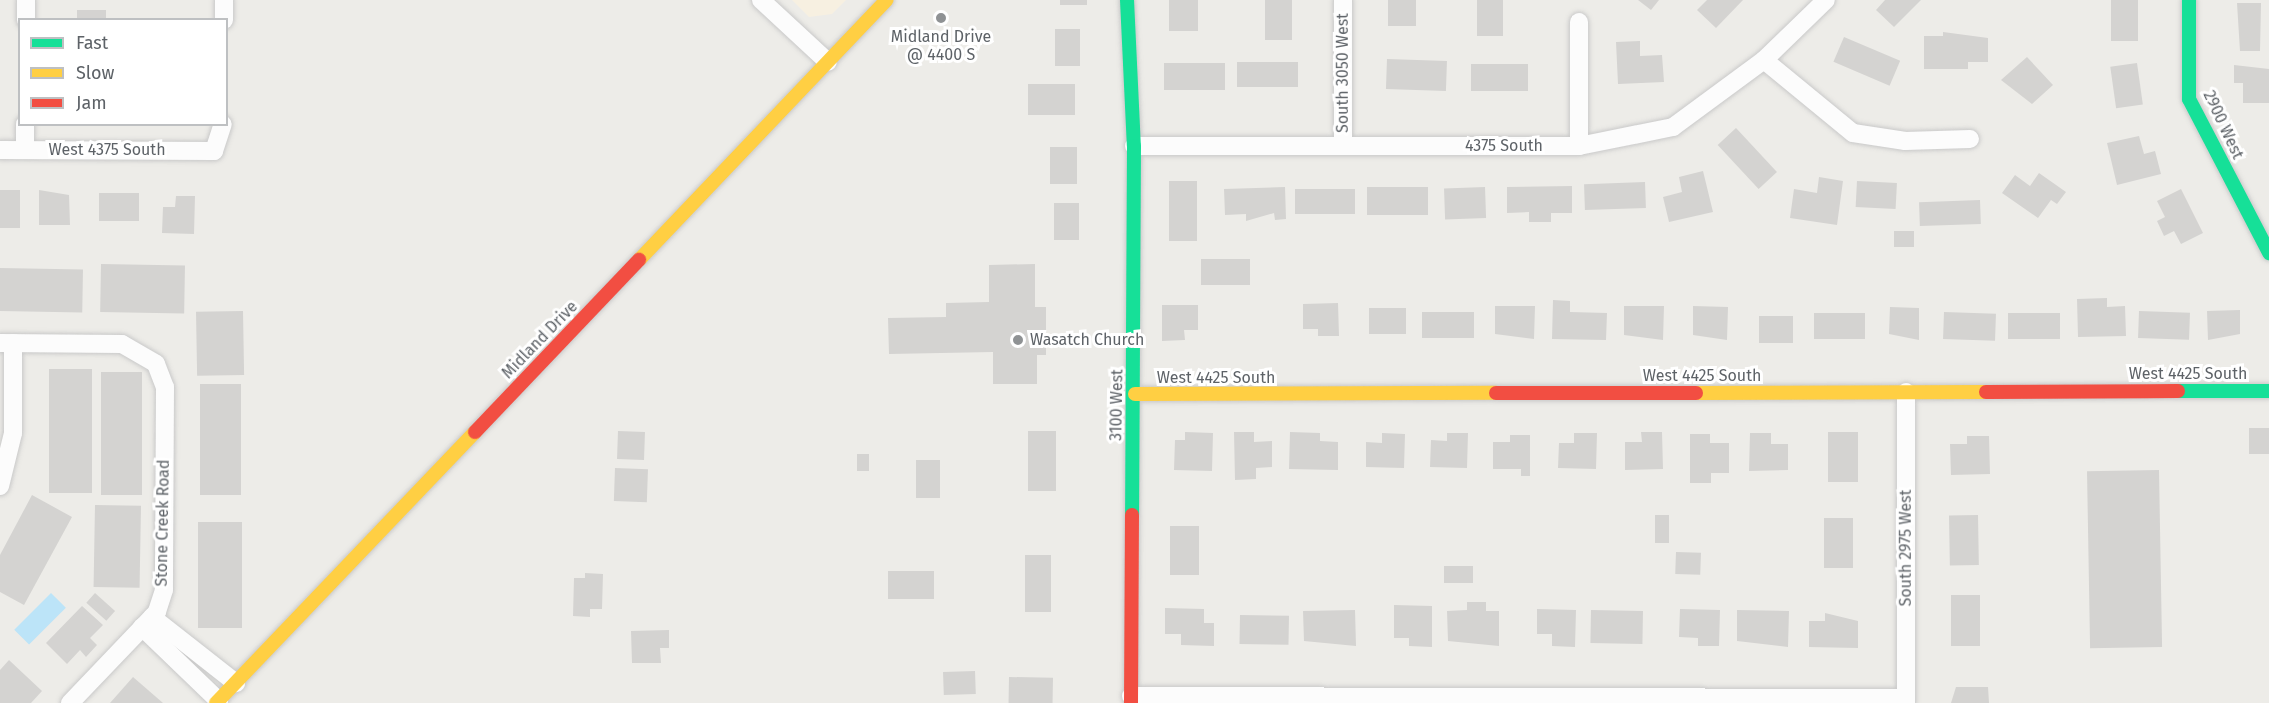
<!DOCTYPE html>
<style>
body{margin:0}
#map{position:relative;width:2269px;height:703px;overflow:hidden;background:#edece8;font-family:"Fira Sans",sans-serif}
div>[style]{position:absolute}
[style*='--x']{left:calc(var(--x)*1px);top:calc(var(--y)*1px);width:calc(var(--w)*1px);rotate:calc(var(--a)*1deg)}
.commercial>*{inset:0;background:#f7f0e1}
.water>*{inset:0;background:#bce4f8;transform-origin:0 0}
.building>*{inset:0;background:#d4d3d1;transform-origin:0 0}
.roads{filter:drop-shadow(0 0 2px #c9c9c9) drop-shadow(0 0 2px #c9c9c9)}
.street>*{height:18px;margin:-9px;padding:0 9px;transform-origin:9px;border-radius:9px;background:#fcfcfc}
.fast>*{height:14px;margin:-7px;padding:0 7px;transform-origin:7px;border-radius:7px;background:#16e098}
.slow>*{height:14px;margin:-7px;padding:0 7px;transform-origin:7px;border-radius:7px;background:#ffcf43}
.jam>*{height:14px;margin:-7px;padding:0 7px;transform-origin:7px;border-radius:7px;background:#f24e42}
.dots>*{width:16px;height:16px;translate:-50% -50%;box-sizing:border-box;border:3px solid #fff;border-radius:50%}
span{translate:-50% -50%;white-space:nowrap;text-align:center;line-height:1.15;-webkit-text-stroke:6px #fff;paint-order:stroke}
.poi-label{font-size:16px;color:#5d6267}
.left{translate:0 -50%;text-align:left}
.street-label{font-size:16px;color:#5d6267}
.legend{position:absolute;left:18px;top:18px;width:210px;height:108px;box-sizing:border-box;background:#fff;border:2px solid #bec0c2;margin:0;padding:8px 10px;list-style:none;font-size:18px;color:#5d6267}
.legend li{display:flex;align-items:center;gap:12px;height:30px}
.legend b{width:30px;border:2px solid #bec0c2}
</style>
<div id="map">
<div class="commercial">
<div style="clip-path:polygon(792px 0,846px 0,832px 14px,809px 17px)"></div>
</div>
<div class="water">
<div style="left:51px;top:593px;width:21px;height:52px;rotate:45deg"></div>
</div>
<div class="building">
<div style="left:1060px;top:0;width:27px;height:5px"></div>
<div style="left:1169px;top:0;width:29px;height:31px"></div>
<div style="left:1265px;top:0;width:27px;height:40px"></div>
<div style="left:1388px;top:0;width:28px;height:26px"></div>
<div style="left:1477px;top:0;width:26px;height:36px"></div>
<div style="clip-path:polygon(1638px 0,1659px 0,1651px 10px)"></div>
<div style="clip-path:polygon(1707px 0,1743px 0,1716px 28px,1697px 10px)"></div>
<div style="clip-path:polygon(1885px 0,1921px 0,1894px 27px,1876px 10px)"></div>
<div style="left:2111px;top:0;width:27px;height:41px"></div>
<div style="clip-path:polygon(2237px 3px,2261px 3px,2260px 51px,2240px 51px)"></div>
<div style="left:106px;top:10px;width:10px;height:29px;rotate:90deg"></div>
<div style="left:1080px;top:29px;width:37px;height:25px;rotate:90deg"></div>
<div style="clip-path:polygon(1943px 32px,1988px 38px,1988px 62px,1968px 62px,1968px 69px,1924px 69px,1924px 36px,1943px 36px)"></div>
<div style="left:1844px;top:37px;width:61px;height:27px;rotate:23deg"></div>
<div style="clip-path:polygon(1640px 41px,1640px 56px,1662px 55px,1664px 82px,1618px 84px,1616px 42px)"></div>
<div style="clip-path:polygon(2027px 57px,2053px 85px,2032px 104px,2001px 80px)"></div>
<div style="left:1387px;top:59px;width:60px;height:30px;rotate:2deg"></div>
<div style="left:1298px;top:62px;width:25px;height:61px;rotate:90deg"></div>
<div style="left:1225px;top:63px;width:27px;height:61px;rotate:90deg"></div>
<div style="left:2137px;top:63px;width:42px;height:27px;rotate:82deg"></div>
<div style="left:1471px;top:64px;width:57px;height:27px"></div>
<div style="clip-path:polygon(2234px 65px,2269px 69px,2269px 103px,2243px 103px,2243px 83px,2234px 83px)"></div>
<div style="left:1028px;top:84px;width:47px;height:31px"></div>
<div style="left:1736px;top:128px;width:60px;height:25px;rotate:47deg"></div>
<div style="clip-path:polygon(2139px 136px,2144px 154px,2155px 151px,2161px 174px,2117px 185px,2107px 143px)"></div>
<div style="left:1050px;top:147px;width:27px;height:37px"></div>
<div style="clip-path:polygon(1703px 171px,1713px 212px,1669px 222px,1663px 197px,1682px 192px,1679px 177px)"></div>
<div style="clip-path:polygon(2039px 173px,2066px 192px,2057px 204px,2051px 200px,2038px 218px,2002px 193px,2015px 175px,2030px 186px)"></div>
<div style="clip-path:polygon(1819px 177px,1843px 181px,1837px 225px,1790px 218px,1794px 189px,1817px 193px)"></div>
<div style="left:1169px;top:181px;width:28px;height:60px"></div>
<div style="left:1857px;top:181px;width:40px;height:26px;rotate:3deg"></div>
<div style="left:1645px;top:182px;width:26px;height:61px;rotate:88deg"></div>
<div style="clip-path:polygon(1572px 186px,1572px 213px,1551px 213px,1551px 222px,1529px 222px,1529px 212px,1507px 213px,1507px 187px)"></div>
<div style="clip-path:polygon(1285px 187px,1286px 219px,1275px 220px,1274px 213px,1246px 221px,1246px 214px,1225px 215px,1224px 189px)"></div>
<div style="left:1428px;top:187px;width:28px;height:61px;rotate:90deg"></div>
<div style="left:1485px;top:187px;width:31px;height:41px;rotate:88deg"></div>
<div style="left:1295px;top:189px;width:60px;height:25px"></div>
<div style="clip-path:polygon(2181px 189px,2203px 233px,2181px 244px,2174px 231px,2164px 236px,2157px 221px,2165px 217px,2157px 201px)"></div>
<div style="left:0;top:190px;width:20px;height:38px"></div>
<div style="clip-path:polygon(39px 190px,69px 195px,70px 225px,39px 225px)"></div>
<div style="left:99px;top:193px;width:40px;height:28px"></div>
<div style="clip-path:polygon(176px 196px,195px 196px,194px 234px,162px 233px,163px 207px,175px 207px)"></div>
<div style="left:1980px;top:200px;width:24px;height:61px;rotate:88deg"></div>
<div style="left:1054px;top:203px;width:25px;height:37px"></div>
<div style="left:1894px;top:231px;width:20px;height:16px"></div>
<div style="left:1250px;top:259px;width:26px;height:49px;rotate:90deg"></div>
<div style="left:101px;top:264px;width:84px;height:48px;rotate:1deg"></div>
<div style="clip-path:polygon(1035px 264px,1035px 307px,1046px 307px,1046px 355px,1037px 355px,1037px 384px,993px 384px,993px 352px,889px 354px,888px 318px,946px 317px,946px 303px,989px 302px,989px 265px)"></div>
<div style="left:0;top:268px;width:83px;height:43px;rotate:1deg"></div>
<div style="clip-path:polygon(2107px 298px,2107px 307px,2125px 306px,2126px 336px,2078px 337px,2077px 299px)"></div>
<div style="clip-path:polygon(1553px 300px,1570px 301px,1570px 312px,1607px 313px,1606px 340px,1552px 339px)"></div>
<div style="clip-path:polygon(1338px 303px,1339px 336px,1318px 336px,1318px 329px,1303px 329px,1303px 304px)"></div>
<div style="clip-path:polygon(1162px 305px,1198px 305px,1198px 330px,1184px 330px,1185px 340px,1162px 341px)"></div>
<div style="clip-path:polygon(1495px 306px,1535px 306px,1534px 339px,1495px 334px)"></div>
<div style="clip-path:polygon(1624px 306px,1664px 306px,1663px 340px,1624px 335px)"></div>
<div style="clip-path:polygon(1693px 306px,1728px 307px,1727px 340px,1693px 335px)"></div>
<div style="clip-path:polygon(1890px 307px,1919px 308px,1919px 340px,1889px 334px)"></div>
<div style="left:1406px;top:308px;width:26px;height:37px;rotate:90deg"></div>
<div style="clip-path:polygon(2240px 310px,2240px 334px,2208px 340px,2207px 311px)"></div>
<div style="left:243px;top:311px;width:64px;height:47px;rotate:89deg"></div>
<div style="left:2139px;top:311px;width:51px;height:27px;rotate:2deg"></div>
<div style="left:1422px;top:312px;width:52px;height:26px"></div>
<div style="left:1944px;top:312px;width:52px;height:27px;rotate:2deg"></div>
<div style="left:1814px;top:313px;width:51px;height:26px"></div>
<div style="left:2008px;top:313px;width:52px;height:26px"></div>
<div style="left:1759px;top:316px;width:34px;height:27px"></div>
<div style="left:49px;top:369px;width:43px;height:124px"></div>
<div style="left:101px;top:372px;width:41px;height:123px"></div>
<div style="left:200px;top:384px;width:41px;height:111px"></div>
<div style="left:2269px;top:428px;width:26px;height:20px;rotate:90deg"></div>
<div style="left:618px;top:431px;width:27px;height:28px;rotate:2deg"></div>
<div style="left:1028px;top:431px;width:28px;height:60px"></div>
<div style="clip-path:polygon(1185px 432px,1213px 433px,1212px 471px,1174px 470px,1175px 440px,1185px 440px)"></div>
<div style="clip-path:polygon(1234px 432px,1254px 432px,1254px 442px,1272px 441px,1272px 467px,1256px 468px,1256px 479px,1235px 480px)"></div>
<div style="clip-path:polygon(1290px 432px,1320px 433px,1320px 441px,1338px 442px,1338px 470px,1289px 469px)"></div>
<div style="clip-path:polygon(1641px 432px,1662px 432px,1663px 469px,1625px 470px,1625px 442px,1642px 442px)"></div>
<div style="left:1828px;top:432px;width:30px;height:50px"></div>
<div style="clip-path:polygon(1382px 433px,1405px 434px,1404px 468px,1366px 467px,1366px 442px,1382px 443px)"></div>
<div style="clip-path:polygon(1447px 433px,1468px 433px,1467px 468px,1430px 467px,1431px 440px,1447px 441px)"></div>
<div style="clip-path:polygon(1574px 433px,1597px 433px,1596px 469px,1558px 468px,1559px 443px,1574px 443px)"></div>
<div style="clip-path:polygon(1750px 433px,1771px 433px,1771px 444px,1788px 444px,1788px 470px,1749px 471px)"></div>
<div style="clip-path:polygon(1690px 434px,1710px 434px,1710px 443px,1729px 443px,1729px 473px,1711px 473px,1711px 483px,1690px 483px)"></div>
<div style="clip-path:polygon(1510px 435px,1530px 435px,1530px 476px,1521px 476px,1521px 469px,1493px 469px,1493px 442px,1510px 442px)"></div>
<div style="clip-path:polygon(1967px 436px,1989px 436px,1990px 474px,1951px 475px,1950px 444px,1967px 444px)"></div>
<div style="left:857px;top:454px;width:12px;height:17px"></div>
<div style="left:916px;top:460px;width:24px;height:38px"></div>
<div style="left:615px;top:468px;width:33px;height:33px;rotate:2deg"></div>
<div style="left:2159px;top:470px;width:177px;height:72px;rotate:89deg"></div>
<div style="clip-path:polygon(32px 495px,72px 517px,24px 605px,0 592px,0 555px)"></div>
<div style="left:95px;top:505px;width:46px;height:82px;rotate:1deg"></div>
<div style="left:1655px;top:515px;width:14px;height:28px"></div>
<div style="left:1978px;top:515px;width:50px;height:29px;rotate:89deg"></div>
<div style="left:1824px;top:518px;width:29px;height:50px"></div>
<div style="left:198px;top:522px;width:44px;height:106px"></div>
<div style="left:1170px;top:526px;width:29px;height:49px"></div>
<div style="left:1676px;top:552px;width:25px;height:22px;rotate:2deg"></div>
<div style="left:1025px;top:555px;width:26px;height:57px"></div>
<div style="left:1444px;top:566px;width:29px;height:17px"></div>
<div style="left:934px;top:571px;width:28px;height:46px;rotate:90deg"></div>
<div style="clip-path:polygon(585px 573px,603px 574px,602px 609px,590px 609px,590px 617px,573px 616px,574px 578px,585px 578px)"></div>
<div style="left:95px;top:593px;width:27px;height:13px;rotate:42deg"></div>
<div style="left:1980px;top:595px;width:51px;height:29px;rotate:90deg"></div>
<div style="clip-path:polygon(1467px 602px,1486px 602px,1486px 611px,1499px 611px,1499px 646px,1448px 641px,1447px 611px,1467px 610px)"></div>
<div style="clip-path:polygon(1394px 605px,1432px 606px,1432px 647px,1409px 646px,1409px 638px,1394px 638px)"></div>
<div style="clip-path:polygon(82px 606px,103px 625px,90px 638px,97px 645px,86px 657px,80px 650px,67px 664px,46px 643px)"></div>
<div style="clip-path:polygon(1165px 608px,1204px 609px,1204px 623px,1214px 623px,1214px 646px,1181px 645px,1181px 634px,1165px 634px)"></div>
<div style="clip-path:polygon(1537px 609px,1576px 610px,1575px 647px,1552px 646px,1552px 634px,1537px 634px)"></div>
<div style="clip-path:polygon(1680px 609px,1720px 610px,1719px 646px,1698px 646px,1698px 638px,1679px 637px)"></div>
<div style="clip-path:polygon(1355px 610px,1356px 646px,1304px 641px,1303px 611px)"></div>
<div style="left:1591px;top:610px;width:52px;height:33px;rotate:1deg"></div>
<div style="clip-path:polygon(1737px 610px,1789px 611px,1788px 647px,1737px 641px)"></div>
<div style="clip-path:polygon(1825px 613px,1858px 621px,1858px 648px,1809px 647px,1809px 621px,1825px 621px)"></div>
<div style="left:1240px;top:615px;width:49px;height:29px;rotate:1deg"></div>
<div style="clip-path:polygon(669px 630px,669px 648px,660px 648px,661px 663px,632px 663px,631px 631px)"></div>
<div style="clip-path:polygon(9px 660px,42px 691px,31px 703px,0 703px,0 670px)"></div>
<div style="left:975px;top:671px;width:23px;height:32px;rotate:88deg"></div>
<div style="clip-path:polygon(133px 677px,163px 703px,110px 703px)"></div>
<div style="left:1009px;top:677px;width:44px;height:26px;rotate:1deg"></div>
<div style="clip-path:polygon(1956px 687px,1988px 687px,1989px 703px,1951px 703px)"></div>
</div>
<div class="roads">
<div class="street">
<div style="--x:761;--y:0;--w:91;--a:42.8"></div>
<div style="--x:26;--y:20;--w:20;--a:-90"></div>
<div style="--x:224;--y:20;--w:20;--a:-90"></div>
<div style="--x:1579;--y:22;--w:124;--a:90"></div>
<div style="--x:1764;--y:60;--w:115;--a:39.4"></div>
<div style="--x:1853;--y:133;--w:53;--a:8.7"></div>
<div style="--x:1905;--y:141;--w:65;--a:-1.8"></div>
<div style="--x:1134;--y:146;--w:445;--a:0"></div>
<div style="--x:1579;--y:146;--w:96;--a:-11.4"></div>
<div style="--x:1673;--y:127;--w:113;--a:-36.4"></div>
<div style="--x:1764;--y:60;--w:86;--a:-44.1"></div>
<div style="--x:1343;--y:146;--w:146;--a:-90"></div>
<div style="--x:0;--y:150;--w:214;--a:0.3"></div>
<div style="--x:214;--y:151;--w:28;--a:-72"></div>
<div style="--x:25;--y:150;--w:26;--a:-90"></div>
<div style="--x:0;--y:343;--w:122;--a:0.5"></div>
<div style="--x:122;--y:344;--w:39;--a:30"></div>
<div style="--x:156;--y:364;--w:25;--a:69"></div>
<div style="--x:165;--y:387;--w:203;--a:90.3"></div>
<div style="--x:164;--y:590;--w:23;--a:108"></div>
<div style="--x:157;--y:612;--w:126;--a:133.7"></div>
<div style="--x:1906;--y:392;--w:311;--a:90"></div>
<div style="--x:0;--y:486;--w:55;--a:-76.2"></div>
<div style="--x:13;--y:433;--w:90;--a:-90"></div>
<div style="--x:152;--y:617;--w:107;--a:38.2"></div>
<div style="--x:142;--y:627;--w:107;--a:43.9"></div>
<div style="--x:1131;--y:696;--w:775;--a:0.15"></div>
</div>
<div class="fast">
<div style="--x:1127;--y:0;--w:146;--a:87.3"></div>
<div style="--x:1134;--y:146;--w:369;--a:90.3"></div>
<div style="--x:2189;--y:0;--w:99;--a:90"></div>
<div style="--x:2189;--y:99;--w:174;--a:62.5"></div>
<div style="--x:2178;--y:391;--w:91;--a:0"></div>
</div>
<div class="slow">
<div style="--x:639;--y:260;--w:359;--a:-46.4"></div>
<div style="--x:1696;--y:393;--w:290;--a:-0.2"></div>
<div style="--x:1135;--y:394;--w:361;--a:-0.2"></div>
<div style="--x:216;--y:703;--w:375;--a:-46.3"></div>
</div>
<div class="jam">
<div style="--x:1986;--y:392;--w:192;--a:-0.3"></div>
<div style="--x:1496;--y:393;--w:200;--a:0"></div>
<div style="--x:475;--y:432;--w:238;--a:-46.4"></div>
<div style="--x:1131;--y:703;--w:188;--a:-89.7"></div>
</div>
</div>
<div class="dots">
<div style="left:941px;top:18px;background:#8f9294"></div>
<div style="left:1018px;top:340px;background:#8f9294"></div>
</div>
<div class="poi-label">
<span style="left:941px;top:46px">Midland Drive<br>@ 4400 S</span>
<span class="left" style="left:1030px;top:340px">Wasatch Church</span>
</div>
<div class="street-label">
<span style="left:1343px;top:73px;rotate:-90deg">South 3050 West</span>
<span style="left:2223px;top:125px;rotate:65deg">2900 West</span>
<span style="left:1504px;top:146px">4375 South</span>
<span style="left:107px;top:150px">West 4375 South</span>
<span style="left:540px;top:340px;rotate:-46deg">Midland Drive</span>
<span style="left:2188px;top:374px">West 4425 South</span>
<span style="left:1702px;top:376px">West 4425 South</span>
<span style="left:1216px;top:378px">West 4425 South</span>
<span style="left:1117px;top:405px;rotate:-89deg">3100 West</span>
<span style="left:163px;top:523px;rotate:-89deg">Stone Creek Road</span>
<span style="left:1906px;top:548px;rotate:-90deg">South 2975 West</span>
</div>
<ul class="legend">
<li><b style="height:8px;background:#16e098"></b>Fast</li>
<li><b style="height:8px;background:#ffcf43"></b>Slow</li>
<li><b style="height:8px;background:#f24e42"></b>Jam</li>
</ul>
</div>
